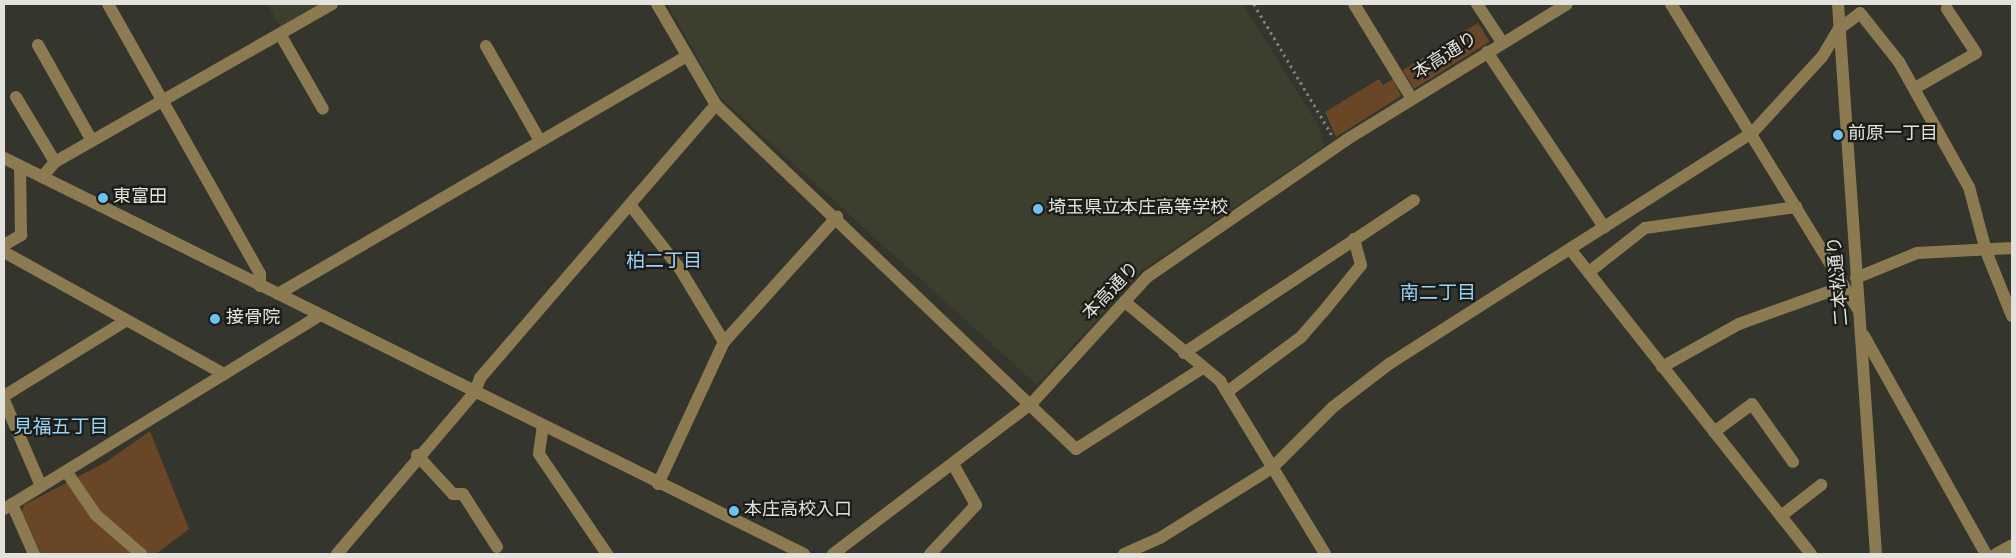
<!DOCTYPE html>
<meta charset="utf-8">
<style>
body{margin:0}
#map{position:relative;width:2016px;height:558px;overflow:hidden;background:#34352c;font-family:Overpass,"Noto Sans JP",sans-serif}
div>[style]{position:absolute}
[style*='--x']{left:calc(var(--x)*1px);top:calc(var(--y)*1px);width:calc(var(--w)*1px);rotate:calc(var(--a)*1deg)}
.built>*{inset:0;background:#3c3e2e}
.green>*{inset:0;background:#684626;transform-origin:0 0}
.path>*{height:2.5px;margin-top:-1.25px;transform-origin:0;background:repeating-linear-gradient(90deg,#808179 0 2.5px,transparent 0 6.5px)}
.minor>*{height:12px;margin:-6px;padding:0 6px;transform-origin:6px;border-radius:6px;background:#8c7b51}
.dots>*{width:14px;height:14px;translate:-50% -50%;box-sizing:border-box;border:2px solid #1b1c18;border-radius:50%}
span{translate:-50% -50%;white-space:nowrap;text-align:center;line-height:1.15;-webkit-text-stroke:4.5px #1b1c18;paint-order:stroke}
.street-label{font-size:18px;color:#e2e3dd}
.poi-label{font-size:18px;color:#e2e3dd}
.left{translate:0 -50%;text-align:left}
.neighbourhood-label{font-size:19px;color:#96d5f8}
.frame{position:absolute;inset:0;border:5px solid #e2e3dd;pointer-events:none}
</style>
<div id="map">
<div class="built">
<div style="clip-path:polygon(267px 4px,326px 4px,282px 29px)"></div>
<div style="clip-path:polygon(667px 4px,1243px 4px,1318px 125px,1325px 146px,1141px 271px,1037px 385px,720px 97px)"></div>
</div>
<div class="green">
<div style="left:1478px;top:23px;width:22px;height:89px;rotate:58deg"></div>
<div style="clip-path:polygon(1379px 79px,1383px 85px,1393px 79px,1401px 96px,1336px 137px,1325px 112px)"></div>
<div style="clip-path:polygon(150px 431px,189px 529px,156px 554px,41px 554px,22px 512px,24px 505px,106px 462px)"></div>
</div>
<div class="path">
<div style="--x:1254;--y:4;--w:152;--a:59.2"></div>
</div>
<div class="minor">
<div style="--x:108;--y:4;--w:310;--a:60.6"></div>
<div style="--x:260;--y:274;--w:12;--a:90"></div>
<div style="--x:657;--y:4;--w:117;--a:59.7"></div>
<div style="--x:716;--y:105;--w:498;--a:43.7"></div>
<div style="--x:1076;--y:449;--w:148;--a:-32.6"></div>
<div style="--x:1354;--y:4;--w:111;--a:58.6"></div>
<div style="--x:1477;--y:4;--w:45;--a:56.7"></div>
<div style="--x:1671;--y:4;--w:358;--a:58.5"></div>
<div style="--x:1838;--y:4;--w:551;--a:86.05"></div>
<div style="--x:280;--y:34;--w:86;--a:60.2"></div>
<div style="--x:38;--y:45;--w:110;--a:60.6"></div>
<div style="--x:486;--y:46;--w:109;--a:60.4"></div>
<div style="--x:1487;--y:52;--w:211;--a:56.2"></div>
<div style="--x:1915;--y:88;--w:70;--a:-29.8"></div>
<div style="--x:1976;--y:53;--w:53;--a:-123.4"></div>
<div style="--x:16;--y:97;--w:76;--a:59"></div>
<div style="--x:4;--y:158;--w:893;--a:26.34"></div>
<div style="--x:42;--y:177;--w:20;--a:-49"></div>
<div style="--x:55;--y:162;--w:319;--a:-29.7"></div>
<div style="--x:631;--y:206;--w:80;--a:52.1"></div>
<div style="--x:680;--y:269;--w:85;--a:58.9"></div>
<div style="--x:4;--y:245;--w:20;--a:-30"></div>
<div style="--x:21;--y:235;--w:69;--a:-90.8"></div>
<div style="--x:1570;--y:249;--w:389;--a:51.7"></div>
<div style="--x:4;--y:252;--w:252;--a:29"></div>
<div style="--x:1589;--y:272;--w:71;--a:-38.2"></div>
<div style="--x:1645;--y:228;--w:153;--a:-7.9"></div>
<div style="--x:1856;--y:278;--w:66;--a:-22.3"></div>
<div style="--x:1917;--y:253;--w:95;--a:-3"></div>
<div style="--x:278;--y:294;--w:473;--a:-30.2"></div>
<div style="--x:1125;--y:302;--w:124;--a:39.7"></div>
<div style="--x:1220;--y:381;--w:202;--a:58.7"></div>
<div style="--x:1864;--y:336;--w:250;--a:60.8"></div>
<div style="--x:1184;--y:353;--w:276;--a:-33.6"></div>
<div style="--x:1662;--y:367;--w:88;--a:-29.2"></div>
<div style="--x:1739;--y:324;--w:109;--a:-19.8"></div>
<div style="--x:1227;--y:392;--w:92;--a:-36.6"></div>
<div style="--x:1301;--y:337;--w:33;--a:-49"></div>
<div style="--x:1323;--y:312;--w:60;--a:-51"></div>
<div style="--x:1361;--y:265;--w:27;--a:-105"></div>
<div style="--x:4;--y:396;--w:141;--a:-31.7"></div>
<div style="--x:4;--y:400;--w:94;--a:66.7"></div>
<div style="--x:543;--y:425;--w:29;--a:98"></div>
<div style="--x:539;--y:454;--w:121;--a:55.8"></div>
<div style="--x:1714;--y:432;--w:47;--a:-36.4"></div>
<div style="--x:1752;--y:404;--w:71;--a:54.7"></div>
<div style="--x:417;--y:455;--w:53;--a:47.3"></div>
<div style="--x:453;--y:494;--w:10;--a:0"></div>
<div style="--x:463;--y:494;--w:63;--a:57.3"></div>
<div style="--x:68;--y:474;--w:50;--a:55.7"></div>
<div style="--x:96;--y:515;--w:60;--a:40.9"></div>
<div style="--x:658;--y:484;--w:157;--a:-65.1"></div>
<div style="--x:724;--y:342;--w:169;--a:-47.9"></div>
<div style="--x:12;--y:504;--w:55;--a:66.3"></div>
<div style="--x:4;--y:509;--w:369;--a:-31.5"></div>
<div style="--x:1781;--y:516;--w:51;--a:-37.8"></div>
<div style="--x:337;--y:554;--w:213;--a:-49.6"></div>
<div style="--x:475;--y:392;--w:15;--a:-70"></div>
<div style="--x:480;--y:378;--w:361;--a:-49.2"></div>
<div style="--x:833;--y:554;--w:250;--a:-37.2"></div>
<div style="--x:1032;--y:403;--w:171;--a:-47.6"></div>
<div style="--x:1147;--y:277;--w:242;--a:-34.5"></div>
<div style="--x:1346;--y:140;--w:259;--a:-31.6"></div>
<div style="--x:930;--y:554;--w:67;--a:-46.8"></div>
<div style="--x:976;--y:505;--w:45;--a:-119.4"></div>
<div style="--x:1124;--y:554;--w:39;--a:-24"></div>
<div style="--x:1160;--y:538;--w:132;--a:-32"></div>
<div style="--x:1272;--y:468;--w:86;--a:-45"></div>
<div style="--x:1333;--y:407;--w:71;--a:-37.5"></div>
<div style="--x:1389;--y:364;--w:430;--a:-32.5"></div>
<div style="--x:1752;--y:133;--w:103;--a:-47.4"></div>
<div style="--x:1822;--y:57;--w:33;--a:-59"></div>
<div style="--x:1839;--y:29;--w:26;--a:-37"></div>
<div style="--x:1860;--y:13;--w:63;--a:51.5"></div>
<div style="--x:1899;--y:62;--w:143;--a:60.8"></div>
<div style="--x:1969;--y:187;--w:66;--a:75.1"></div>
<div style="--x:1986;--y:251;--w:70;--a:68.2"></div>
<div style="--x:1996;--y:554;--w:18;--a:-29"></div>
</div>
<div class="dots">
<div style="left:1838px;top:135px;background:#6ac3f1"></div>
<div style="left:103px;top:198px;background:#6ac3f1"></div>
<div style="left:1038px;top:209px;background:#6ac3f1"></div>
<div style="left:215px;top:319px;background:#6ac3f1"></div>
<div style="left:734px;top:511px;background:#6ac3f1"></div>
</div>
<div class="street-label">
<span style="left:1446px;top:57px;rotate:-32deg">本高通り</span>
<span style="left:1840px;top:281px;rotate:-95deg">二本松通り</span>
<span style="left:1112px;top:292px;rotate:-46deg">本高通り</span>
</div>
<div class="poi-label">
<span class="left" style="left:1848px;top:135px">前原一丁目</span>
<span class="left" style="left:113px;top:198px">東富田</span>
<span class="left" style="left:1048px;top:209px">埼玉県立本庄高等学校</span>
<span class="left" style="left:226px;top:319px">接骨院</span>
<span class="left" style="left:744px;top:511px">本庄高校入口</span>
</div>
<div class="neighbourhood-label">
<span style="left:664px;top:263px">柏二丁目</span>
<span style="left:1438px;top:295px">南二丁目</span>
<span style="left:61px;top:429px">見福五丁目</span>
</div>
<div class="frame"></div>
</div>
